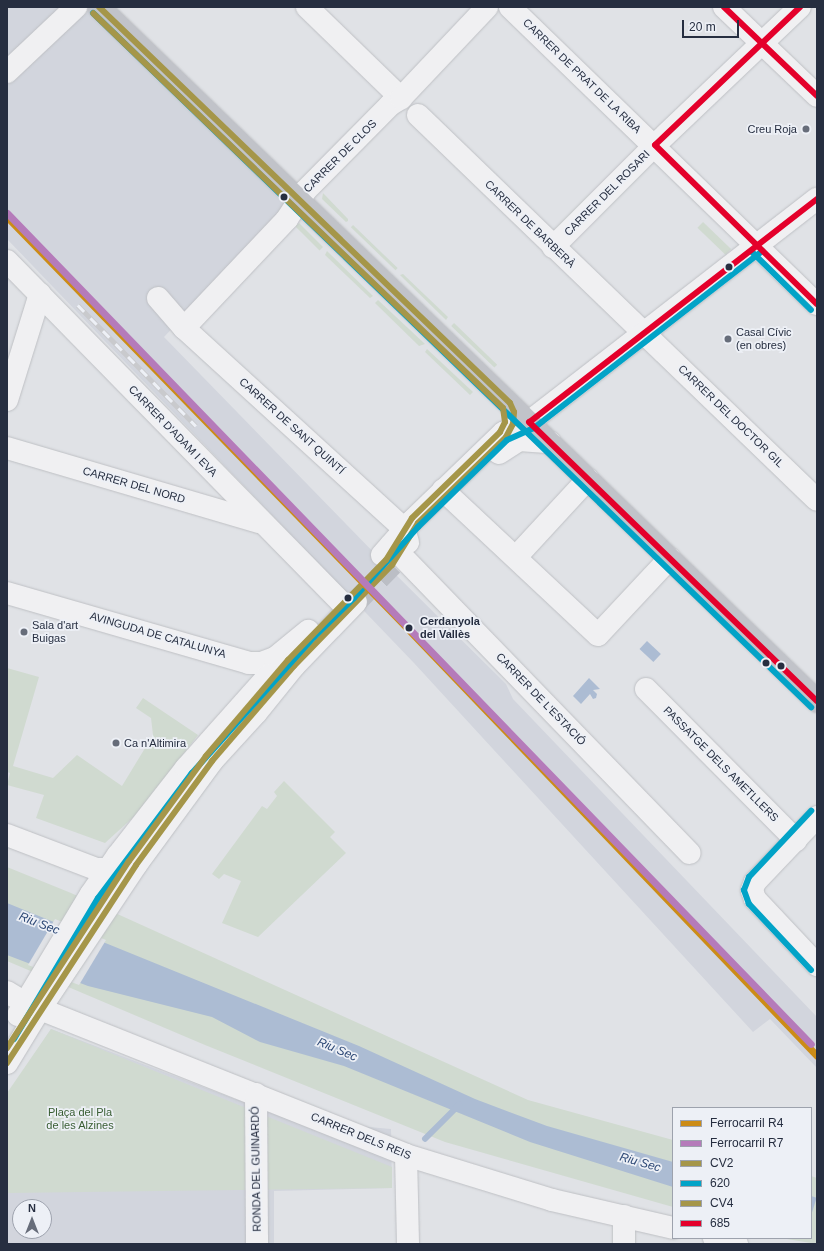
<!DOCTYPE html>
<meta charset="utf-8">
<style>
body{margin:0}
#map{position:relative;width:824px;height:1251px;overflow:hidden;background:#e0e2e6;font-family:Arial,sans-serif}
div>[style]{position:absolute}
[style*='--x']{left:calc(var(--x)*1px);top:calc(var(--y)*1px);width:calc(var(--w)*1px);rotate:calc(var(--a)*1deg)}
.built>*{inset:0;background:#d2d5dd}
.green>*{inset:0;background:#d0dad0;transform-origin:0 0}
.water>*{inset:0;background:#acbcd3;transform-origin:0 0}
.pier>*{inset:0;background:#e0e2e6}
.stream>*{height:5.5px;margin:-2.75px;padding:0 2.75px;transform-origin:2.75px;border-radius:2.75px;background:#acbcd3}
.street-tunnel>*{height:22px;margin-top:-11px;transform-origin:0;background:repeating-linear-gradient(90deg,#bbbec5 0 22px,transparent 0 33px)}
.roads{filter:drop-shadow(0 0 1px #bec0c4) drop-shadow(0 0 1px #bec0c4)}
.street>*{height:22px;margin:-11px;padding:0 11px;transform-origin:11px;border-radius:11px;background:#f0f0f2}
.secondary>*{height:22px;margin:-11px;padding:0 11px;transform-origin:11px;border-radius:11px;background:#c1c3c9}
.rail>*{height:4.5px;margin-top:-2.25px;transform-origin:0;background:repeating-linear-gradient(90deg,#edf0f6 0 9px,#c9cacd 0 18px);box-sizing:border-box;border-block:1px solid #c9cacd}
.bus-1>*{height:6px;margin:-3px;padding:0 3px;transform-origin:3px;border-radius:3px;background:#a59649}
.bus-2>*{height:6px;margin:-3px;padding:0 3px;transform-origin:3px;border-radius:3px;background:#02a3c7}
.bus-3>*{height:6px;margin:-3px;padding:0 3px;transform-origin:3px;border-radius:3px;background:#a59649}
.bus-4>*{height:6px;margin:-3px;padding:0 3px;transform-origin:3px;border-radius:3px;background:#e4002b}
.rail-1>*{height:7px;margin:-3.5px;padding:0 3.5px;transform-origin:3.5px;border-radius:3.5px;background:#cc8c17}
.rail-2>*{height:7px;margin:-3.5px;padding:0 3.5px;transform-origin:3.5px;border-radius:3.5px;background:#b57bba}
.dots>*{width:11px;height:11px;translate:-50% -50%;box-sizing:border-box;border:2px solid #edf0f6;border-radius:50%}
span{translate:-50% -50%;white-space:nowrap;text-align:center;line-height:1.15;-webkit-text-stroke:3.5px #edf0f6;paint-order:stroke}
.street-label{font-size:11px;color:#262e40}
.poi-label{font-size:11px;color:#262e40}
.right{translate:-100% -50%;text-align:right}
.left{translate:0 -50%;text-align:left}
.stop-label{font-size:11px;color:#262e40;font-weight:700}
.park-label{font-size:11px;color:#385d32}
.water-label{font-size:12px;color:#2e4976;font-style:italic}
.frame{position:absolute;inset:0;border:8px solid #262e40;pointer-events:none}
.legend{position:absolute;left:672px;top:1107px;width:140px;height:132px;box-sizing:border-box;background:#edf0f6;border:1px solid #9da2ad;margin:0;padding:5px 7px;list-style:none;font-size:12px;color:#262e40}
.legend li{display:flex;align-items:center;gap:8px;height:20px}
.legend b{width:20px;border:1px solid #9da2ad}
.north{position:absolute;left:12px;top:1199px;width:40px;height:40px;box-sizing:border-box;background:#edf0f6;border:1px solid #9da2ad;border-radius:50%;rotate:0deg;font-size:11px;font-weight:700;line-height:16px;text-align:center;color:#262e40}
.north::after{content:'';display:block;margin:auto;width:14px;height:18px;background:#676d7a;clip-path:polygon(50% 0,100% 100%,50% 72%,0 100%)}
.scale{position:absolute;left:682px;top:20px;width:57px;height:18px;box-sizing:border-box;border:2px solid #262e40;border-top:0;padding-left:5px;font-size:12px;line-height:14px;white-space:nowrap;color:#262e40;-webkit-text-stroke:3px #edf0f6;paint-order:stroke}
</style>
<div id="map">
<div class="built">
<div style="clip-path:polygon(7px 7px,103px 7px,300px 193px,164px 337px,382px 561px,506px 684px,513px 699px,817px 1017px,817px 1068px,770px 1019px,753px 1032px,414px 663px,7px 239px)"></div>
<div style="clip-path:polygon(evenodd,51px 1029px,232px 1098px,303px 1121px,391px 1129px,392px 1188px,274px 1191px,274px 1244px,7px 1244px,7px 1095px,51px 1029px,20px 1207px,44px 1207px,44px 1231px,20px 1231px,20px 1207px)"></div>
</div>
<div class="green">
<div style="clip-path:polygon(323px 193px,348px 219px,348px 221px,346px 222px,322px 199px)"></div>
<div style="left:703px;top:222px;width:39px;height:8px;rotate:44deg"></div>
<div style="left:299px;top:223px;width:34px;height:5px;rotate:45deg"></div>
<div style="left:353px;top:225px;width:62px;height:3px;rotate:44deg"></div>
<div style="clip-path:polygon(327px 251px,373px 296px,370px 298px,325px 255px)"></div>
<div style="clip-path:polygon(403px 274px,448px 317px,446px 320px,400px 275px)"></div>
<div style="clip-path:polygon(378px 300px,425px 344px,419px 346px,375px 303px)"></div>
<div style="left:454px;top:323px;width:60px;height:4px;rotate:44deg"></div>
<div style="clip-path:polygon(427px 349px,473px 392px,470px 395px,425px 352px)"></div>
<div style="clip-path:polygon(7px 668px,39px 677px,13px 766px,53px 778px,77px 755px,122px 786px,153px 735px,151px 718px,136px 708px,143px 698px,198px 735px,138px 813px,105px 843px,36px 818px,44px 795px,7px 785px,10px 773px,7px 772px)"></div>
<div style="clip-path:polygon(284px 781px,335px 832px,330px 837px,346px 853px,258px 937px,222px 923px,241px 881px,224px 874px,219px 879px,212px 874px,262px 806px,267px 809px,277px 796px,274px 792px)"></div>
<div style="clip-path:polygon(7px 867px,71px 893px,528px 1100px,673px 1140px,673px 1207px,445px 1142px,205px 1045px,7px 961px)"></div>
<div style="clip-path:polygon(51px 1029px,392px 1167px,392px 1188px,7px 1193px,7px 1093px)"></div>
<div style="clip-path:polygon(811px 1176px,817px 1178px,817px 1244px,781px 1238px,811px 1238px)"></div>
</div>
<div class="water">
<div style="left:647px;top:641px;width:19px;height:11px;rotate:43deg"></div>
<div style="clip-path:polygon(589px 678px,600px 689px,593px 690px,597px 694px,596px 698px,593px 699px,590px 694px,581px 704px,573px 696px)"></div>
<div style="clip-path:polygon(7px 903px,359px 1046px,475px 1099px,547px 1126px,673px 1162px,673px 1187px,530px 1142px,344px 1066px,260px 1042px,212px 1017px,88px 986px,7px 955px)"></div>
<div style="left:811px;top:1196px;width:6px;height:24px;rotate:18deg"></div>
</div>
<div class="pier">
<div style="clip-path:polygon(55px 919px,106px 940px,79px 985px,28px 965px)"></div>
</div>
<div class="stream">
<div style="--x:425;--y:1139;--w:48;--a:-45"></div>
</div>
<div class="street-tunnel">
<div style="--x:356;--y:602;--w:52;--a:-45.8"></div>
</div>
<div class="roads">
<div class="street">
<div style="--x:307;--y:7;--w:131;--a:44.1"></div>
<div style="--x:510;--y:7;--w:427;--a:44.1"></div>
<div style="--x:724;--y:7;--w:129;--a:43.7"></div>
<div style="--x:7;--y:72;--w:95;--a:-43.3"></div>
<div style="--x:418;--y:115;--w:554;--a:43.98"></div>
<div style="--x:553;--y:247;--w:144;--a:-45"></div>
<div style="--x:655;--y:145;--w:200;--a:-43.6"></div>
<div style="--x:7;--y:261;--w:476;--a:45.6"></div>
<div style="--x:158;--y:298;--w:40;--a:49"></div>
<div style="--x:184;--y:328;--w:291;--a:42.4"></div>
<div style="--x:399;--y:524;--w:7;--a:45"></div>
<div style="--x:404;--y:529;--w:14;--a:73"></div>
<div style="--x:184;--y:328;--w:150;--a:-46.6"></div>
<div style="--x:287;--y:219;--w:33;--a:-57"></div>
<div style="--x:305;--y:191;--w:121;--a:-45.3"></div>
<div style="--x:390;--y:105;--w:13;--a:-32"></div>
<div style="--x:401;--y:98;--w:125;--a:-46.6"></div>
<div style="--x:7;--y:400;--w:111;--a:-72.7"></div>
<div style="--x:7;--y:448;--w:263;--a:16.4"></div>
<div style="--x:499;--y:453;--w:24;--a:-33"></div>
<div style="--x:519;--y:440;--w:31;--a:4"></div>
<div style="--x:443;--y:490;--w:212;--a:43.1"></div>
<div style="--x:598;--y:635;--w:105;--a:-46.9"></div>
<div style="--x:391;--y:545;--w:429;--a:45.9"></div>
<div style="--x:382;--y:555;--w:45;--a:-48.6"></div>
<div style="--x:412;--y:521;--w:127;--a:-44"></div>
<div style="--x:503;--y:433;--w:28;--a:-23"></div>
<div style="--x:529;--y:422;--w:364;--a:-37.8"></div>
<div style="--x:516;--y:557;--w:106;--a:-47.3"></div>
<div style="--x:7;--y:593;--w:252;--a:16.1"></div>
<div style="--x:249;--y:663;--w:12;--a:0"></div>
<div style="--x:261;--y:663;--w:15;--a:-20"></div>
<div style="--x:275;--y:658;--w:43;--a:-39.3"></div>
<div style="--x:646;--y:689;--w:213;--a:45.2"></div>
<div style="--x:817;--y:817;--w:90;--a:133.6"></div>
<div style="--x:755;--y:882;--w:9;--a:111"></div>
<div style="--x:752;--y:890;--w:9;--a:72"></div>
<div style="--x:755;--y:899;--w:91;--a:46.8"></div>
<div style="--x:7;--y:835;--w:95;--a:20.9"></div>
<div style="--x:96;--y:869;--w:23;--a:0"></div>
<div style="--x:7;--y:992;--w:21;--a:31"></div>
<div style="--x:25;--y:1003;--w:410;--a:21.7"></div>
<div style="--x:406;--y:1155;--w:153;--a:17.1"></div>
<div style="--x:552;--y:1200;--w:124;--a:13"></div>
<div style="--x:18;--y:1015;--w:141;--a:-58.9"></div>
<div style="--x:91;--y:894;--w:47;--a:-55.3"></div>
<div style="--x:118;--y:855;--w:110;--a:-52"></div>
<div style="--x:186;--y:768;--w:125;--a:-48.3"></div>
<div style="--x:7;--y:1063;--w:60;--a:-58.7"></div>
<div style="--x:38;--y:1012;--w:177;--a:-56.3"></div>
<div style="--x:136;--y:865;--w:129;--a:-53.8"></div>
<div style="--x:212;--y:761;--w:65;--a:-47.5"></div>
<div style="--x:256;--y:713;--w:60;--a:-51"></div>
<div style="--x:294;--y:666;--w:89;--a:-45.9"></div>
<div style="--x:256;--y:1094;--w:150;--a:89.6"></div>
<div style="--x:406;--y:1155;--w:89;--a:88.7"></div>
<div style="--x:714;--y:1238;--w:24;--a:15"></div>
<div style="--x:624;--y:1244;--w:28;--a:-90"></div>
</div>
<div class="secondary">
<div style="--x:99;--y:7;--w:999;--a:44.03"></div>
</div>
</div>
<div class="rail">
<div style="--x:78;--y:305;--w:169;--a:45.7"></div>
</div>
<div class="bus-1">
<div style="--x:7;--y:1063;--w:236;--a:-56.9"></div>
<div style="--x:136;--y:865;--w:129;--a:-53.8"></div>
<div style="--x:212;--y:761;--w:125;--a:-49.2"></div>
<div style="--x:294;--y:666;--w:141;--a:-45.9"></div>
<div style="--x:392;--y:565;--w:49;--a:-58.2"></div>
<div style="--x:418;--y:523;--w:123;--a:-44.3"></div>
<div style="--x:506;--y:437;--w:15;--a:-62"></div>
<div style="--x:513;--y:424;--w:12;--a:-85"></div>
<div style="--x:514;--y:412;--w:10;--a:-114"></div>
<div style="--x:510;--y:403;--w:571;--a:-136.06"></div>
</div>
<div class="bus-2">
<div style="--x:93;--y:13;--w:999;--a:44.03"></div>
<div style="--x:751;--y:251;--w:84;--a:44.5"></div>
<div style="--x:811;--y:970;--w:91;--a:-133.2"></div>
<div style="--x:749;--y:904;--w:15;--a:-110"></div>
<div style="--x:744;--y:890;--w:14;--a:-69"></div>
<div style="--x:749;--y:877;--w:91;--a:-46.8"></div>
<div style="--x:14;--y:1039;--w:164;--a:-59.2"></div>
<div style="--x:98;--y:898;--w:156;--a:-53.1"></div>
<div style="--x:192;--y:773;--w:183;--a:-48.1"></div>
<div style="--x:314;--y:637;--w:56;--a:-44.3"></div>
<div style="--x:354;--y:598;--w:96;--a:-48"></div>
<div style="--x:418;--y:527;--w:124;--a:-44.3"></div>
<div style="--x:507;--y:440;--w:30;--a:-24"></div>
<div style="--x:534;--y:428;--w:289;--a:-37.8"></div>
</div>
<div class="bus-3">
<div style="--x:7;--y:1048;--w:223;--a:-56.9"></div>
<div style="--x:129;--y:861;--w:130;--a:-53.7"></div>
<div style="--x:206;--y:756;--w:126;--a:-49.5"></div>
<div style="--x:288;--y:660;--w:140;--a:-45.6"></div>
<div style="--x:386;--y:560;--w:49;--a:-58.2"></div>
<div style="--x:412;--y:518;--w:123;--a:-44.3"></div>
<div style="--x:500;--y:432;--w:11;--a:-63"></div>
<div style="--x:505;--y:422;--w:14;--a:-98"></div>
<div style="--x:503;--y:408;--w:569;--a:-136.07"></div>
</div>
<div class="bus-4">
<div style="--x:724;--y:7;--w:129;--a:43.7"></div>
<div style="--x:800;--y:7;--w:200;--a:136.4"></div>
<div style="--x:655;--y:145;--w:227;--a:44.5"></div>
<div style="--x:817;--y:199;--w:364;--a:142.2"></div>
<div style="--x:529;--y:422;--w:401;--a:44.1"></div>
</div>
<div class="rail-1">
<div style="--x:7;--y:217;--w:575;--a:45.78"></div>
<div style="--x:408;--y:629;--w:591;--a:46.23"></div>
</div>
<div class="rail-2">
<div style="--x:7;--y:213;--w:1156;--a:45.95"></div>
</div>
<div class="dots">
<div style="left:806px;top:129px;background:#676d7a"></div>
<div style="left:284px;top:197px;background:#262e40"></div>
<div style="left:729px;top:267px;background:#262e40"></div>
<div style="left:728px;top:339px;background:#676d7a"></div>
<div style="left:348px;top:598px;background:#262e40"></div>
<div style="left:409px;top:628px;background:#262e40"></div>
<div style="left:24px;top:632px;background:#676d7a"></div>
<div style="left:766px;top:663px;background:#262e40"></div>
<div style="left:781px;top:666px;background:#262e40"></div>
<div style="left:116px;top:743px;background:#676d7a"></div>
</div>
<div class="street-label">
<span style="left:582px;top:76px;rotate:44deg">CARRER DE PRAT DE LA RIBA</span>
<span style="left:340px;top:156px;rotate:-45deg">CARRER DE CLOS</span>
<span style="left:607px;top:193px;rotate:-45deg">CARRER DEL ROSARI</span>
<span style="left:530px;top:224px;rotate:44deg">CARRER DE BARBERÀ</span>
<span style="left:731px;top:416px;rotate:44deg">CARRER DEL DOCTOR GIL</span>
<span style="left:292px;top:426px;rotate:42deg">CARRER DE SANT QUINTÍ</span>
<span style="left:173px;top:431px;rotate:46deg">CARRER D'ADAM I EVA</span>
<span style="left:134px;top:485px;rotate:16deg">CARRER DEL NORD</span>
<span style="left:158px;top:635px;rotate:16deg">AVINGUDA DE CATALUNYA</span>
<span style="left:541px;top:699px;rotate:46deg">CARRER DE L'ESTACIÓ</span>
<span style="left:721px;top:764px;rotate:45deg">PASSATGE DELS AMETLLERS</span>
<span style="left:361px;top:1136px;rotate:22deg">CARRER DELS REIS</span>
<span style="left:256px;top:1169px;rotate:-91deg">RONDA DEL GUINARDÓ</span>
</div>
<div class="poi-label">
<span class="right" style="left:797px;top:129px">Creu Roja</span>
<span class="left" style="left:736px;top:339px">Casal Cívic<br>(en obres)</span>
<span class="left" style="left:32px;top:632px">Sala d'art<br>Buigas</span>
<span class="left" style="left:124px;top:743px">Ca n'Altimira</span>
</div>
<div class="stop-label">
<span class="left" style="left:420px;top:628px">Cerdanyola<br>del Vallès</span>
</div>
<div class="park-label">
<span style="left:80px;top:1119px">Plaça del Pla<br>de les Alzines</span>
</div>
<div class="water-label">
<span style="left:39px;top:924px;rotate:21deg">Riu Sec</span>
<span style="left:337px;top:1050px;rotate:23deg">Riu Sec</span>
<span style="left:640px;top:1163px;rotate:16deg">Riu Sec</span>
</div>
<div class="frame"></div>
<ul class="legend">
<li><b style="height:5px;background:#cc8c17"></b>Ferrocarril R4</li>
<li><b style="height:5px;background:#b57bba"></b>Ferrocarril R7</li>
<li><b style="height:5px;background:#a59649"></b>CV2</li>
<li><b style="height:5px;background:#02a3c7"></b>620</li>
<li><b style="height:5px;background:#a59649"></b>CV4</li>
<li><b style="height:5px;background:#e4002b"></b>685</li>
</ul>
<div class="north">N</div>
<div class="scale">20 m</div>
</div>
